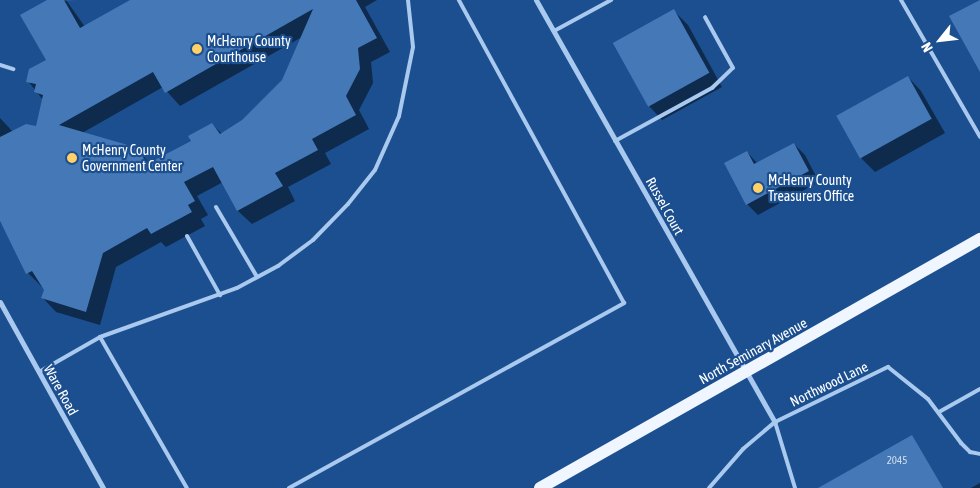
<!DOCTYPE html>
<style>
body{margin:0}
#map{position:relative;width:980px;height:488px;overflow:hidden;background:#1b4f8f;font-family:"Asap Condensed",sans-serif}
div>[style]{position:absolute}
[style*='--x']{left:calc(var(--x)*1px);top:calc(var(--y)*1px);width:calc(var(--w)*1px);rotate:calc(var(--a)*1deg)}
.shadow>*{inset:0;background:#0007}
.building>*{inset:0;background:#4478b7;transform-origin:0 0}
.lane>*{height:4px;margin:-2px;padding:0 2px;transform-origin:2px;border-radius:2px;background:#a9c9ee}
.street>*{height:5px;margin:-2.5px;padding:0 2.5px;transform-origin:2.5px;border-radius:2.5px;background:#a9c9ee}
.primary>*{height:12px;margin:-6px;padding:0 6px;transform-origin:6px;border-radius:6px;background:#f0f6ff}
.dots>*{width:14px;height:14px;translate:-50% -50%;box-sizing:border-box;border:2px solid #1b4f8f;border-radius:50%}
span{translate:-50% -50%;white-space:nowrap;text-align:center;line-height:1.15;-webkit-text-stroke:4.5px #1b4f8f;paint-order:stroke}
.number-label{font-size:11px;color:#d0dded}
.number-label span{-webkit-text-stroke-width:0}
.poi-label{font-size:14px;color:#fff}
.left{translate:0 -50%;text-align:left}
.street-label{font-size:14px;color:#fff}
.north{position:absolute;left:915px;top:15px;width:50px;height:50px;-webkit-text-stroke:4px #1b4f8f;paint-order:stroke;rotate:241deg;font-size:14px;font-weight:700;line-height:20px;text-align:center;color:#fff}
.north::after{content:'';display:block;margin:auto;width:18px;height:22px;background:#fff;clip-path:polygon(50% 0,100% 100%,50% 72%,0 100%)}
</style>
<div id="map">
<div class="shadow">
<div style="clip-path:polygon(evenodd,50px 0,66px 0,85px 27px,133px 0,377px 0,365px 7px,390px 52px,371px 62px,373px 83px,359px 110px,369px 129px,325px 153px,331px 164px,288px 187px,295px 201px,252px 224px,238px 211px,223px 182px,197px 196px,208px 215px,201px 219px,205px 226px,166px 247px,161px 242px,116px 267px,100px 325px,56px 312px,43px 298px,45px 290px,28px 273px,0 221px,0 118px,13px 132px,37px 128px,43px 100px,28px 81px,47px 60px,50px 0,302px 37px,283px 80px,243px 121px,222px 134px,212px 124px,192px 141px,151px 164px,137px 150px,82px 133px,163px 87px,180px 106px,302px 37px)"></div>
<div style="clip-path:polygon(674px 11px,688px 25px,722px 87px,662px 120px,649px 106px)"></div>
<div style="clip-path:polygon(908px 77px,921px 91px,945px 133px,875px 172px,861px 158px)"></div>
<div style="clip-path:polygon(794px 144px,805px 155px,819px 182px,758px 215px,747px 204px,747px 152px,758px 164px)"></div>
<div style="clip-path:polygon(980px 483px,980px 488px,971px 488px)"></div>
</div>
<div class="building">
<div style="clip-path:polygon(evenodd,47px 0,64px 0,80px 28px,130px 0,356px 0,377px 38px,358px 48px,360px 69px,346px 96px,356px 115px,312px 139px,318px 150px,275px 173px,283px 186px,237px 211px,213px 167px,184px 182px,195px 201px,188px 205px,192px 212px,151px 234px,147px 228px,103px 253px,86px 312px,41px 298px,44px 290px,32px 271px,26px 274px,0 221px,0 137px,26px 124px,36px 126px,43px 95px,34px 92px,36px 84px,26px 82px,29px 69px,46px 60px,20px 15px,47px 0,313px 9px,282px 80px,242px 120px,220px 134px,212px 123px,188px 136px,191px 141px,147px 164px,138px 148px,59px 125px,153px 72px,165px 93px,313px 9px)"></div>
<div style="clip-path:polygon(980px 0,980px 72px,949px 16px)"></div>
<div style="left:674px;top:9px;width:73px;height:70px;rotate:61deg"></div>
<div style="left:908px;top:76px;width:49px;height:82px;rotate:61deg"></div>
<div style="clip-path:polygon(794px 143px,809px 171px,746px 205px,724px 163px,747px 151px,754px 164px)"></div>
<div style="clip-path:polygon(912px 435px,943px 488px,818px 488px)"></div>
</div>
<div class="lane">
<div style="--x:901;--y:0;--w:158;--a:60"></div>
<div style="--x:554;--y:31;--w:65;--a:-28.5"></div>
<div style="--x:0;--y:65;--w:14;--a:17"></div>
<div style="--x:615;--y:141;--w:111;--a:-28.7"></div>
<div style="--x:712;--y:88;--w:29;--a:-44"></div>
<div style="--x:733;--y:68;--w:58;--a:-118.8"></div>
<div style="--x:216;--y:207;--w:81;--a:59.6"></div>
<div style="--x:187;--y:236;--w:68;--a:60.8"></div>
<div style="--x:100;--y:337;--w:174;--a:60.1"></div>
<div style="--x:39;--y:372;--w:70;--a:-29.8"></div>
<div style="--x:100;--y:337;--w:145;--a:-19.7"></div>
<div style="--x:237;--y:288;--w:47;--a:-28.2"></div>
<div style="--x:278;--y:266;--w:44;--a:-36.6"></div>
<div style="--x:313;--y:240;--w:50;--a:-45.8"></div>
<div style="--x:348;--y:204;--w:43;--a:-51.5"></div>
<div style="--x:375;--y:170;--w:59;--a:-66"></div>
<div style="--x:399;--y:116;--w:70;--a:-78.5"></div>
<div style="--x:413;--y:47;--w:47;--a:-96.1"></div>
<div style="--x:939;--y:412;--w:47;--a:-29.3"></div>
<div style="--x:775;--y:422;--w:69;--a:73.1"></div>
<div style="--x:289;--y:488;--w:383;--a:-28.9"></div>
<div style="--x:624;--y:303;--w:345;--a:-118.6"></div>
<div style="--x:709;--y:488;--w:52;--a:-48.9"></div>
<div style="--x:743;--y:449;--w:42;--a:-40.2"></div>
<div style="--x:775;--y:422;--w:126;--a:-26"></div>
<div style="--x:888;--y:367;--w:51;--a:38.7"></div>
<div style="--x:928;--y:399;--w:55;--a:53.1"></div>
<div style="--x:961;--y:443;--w:13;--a:45"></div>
<div style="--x:970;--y:452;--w:10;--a:11"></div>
</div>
<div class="street">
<div style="--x:536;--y:0;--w:485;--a:60.5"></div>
<div style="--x:0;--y:302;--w:213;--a:61"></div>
</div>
<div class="primary">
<div style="--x:540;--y:488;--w:506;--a:-29.51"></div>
</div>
<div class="dots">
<div style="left:197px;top:49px;background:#ffd166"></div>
<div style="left:72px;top:158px;background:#ffd166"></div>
<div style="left:758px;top:188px;background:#ffd166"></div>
</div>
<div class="number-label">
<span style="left:897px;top:460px">2045</span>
</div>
<div class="poi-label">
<span class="left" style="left:207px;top:49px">McHenry County<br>Courthouse</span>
<span class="left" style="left:82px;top:158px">McHenry County<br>Government Center</span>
<span class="left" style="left:768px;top:188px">McHenry County<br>Treasurers Office</span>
</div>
<div class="street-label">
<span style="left:665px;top:206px;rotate:61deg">Russel Court</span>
<span style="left:753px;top:351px;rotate:-29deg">North Seminary Avenue</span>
<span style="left:829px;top:384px;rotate:-26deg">Northwood Lane</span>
<span style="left:61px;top:390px;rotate:61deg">Ware Road</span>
</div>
<div class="north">N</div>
</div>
